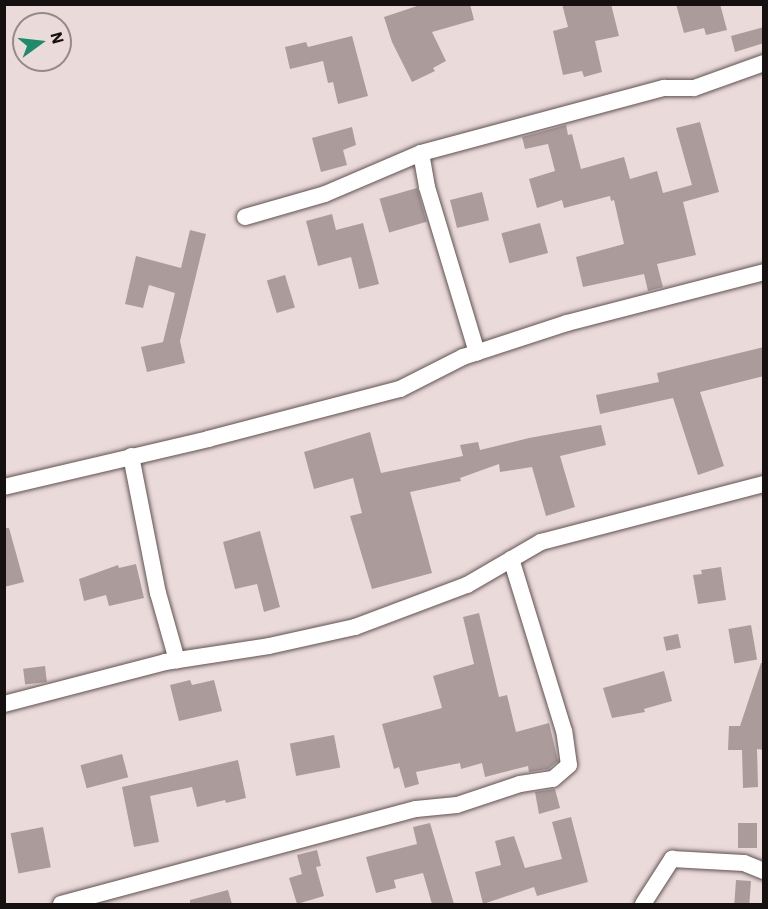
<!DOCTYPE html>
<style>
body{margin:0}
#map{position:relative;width:768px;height:909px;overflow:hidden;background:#eadad9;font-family:"IBM Plex Sans",sans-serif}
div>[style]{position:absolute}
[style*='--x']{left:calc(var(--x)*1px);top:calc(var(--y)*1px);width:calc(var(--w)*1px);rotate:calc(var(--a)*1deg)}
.building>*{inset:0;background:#ab9c9b;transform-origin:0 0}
.roads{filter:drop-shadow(0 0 2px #605251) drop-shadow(0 0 2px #605251)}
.minor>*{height:16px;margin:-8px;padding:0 8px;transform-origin:8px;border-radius:8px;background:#fff}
span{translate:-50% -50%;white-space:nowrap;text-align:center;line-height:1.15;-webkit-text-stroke:4.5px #eadad9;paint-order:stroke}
.frame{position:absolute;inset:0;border:6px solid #161111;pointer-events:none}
.north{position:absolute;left:12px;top:12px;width:60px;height:60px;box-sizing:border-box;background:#eadad9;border:2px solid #958a89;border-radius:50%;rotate:75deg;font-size:16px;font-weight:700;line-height:24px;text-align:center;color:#161111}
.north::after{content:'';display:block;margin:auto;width:21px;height:27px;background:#1d8c6b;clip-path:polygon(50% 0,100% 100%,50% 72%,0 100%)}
</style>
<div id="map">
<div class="building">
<div style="clip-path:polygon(423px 4px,470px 4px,474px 20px,432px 32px,446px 61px,433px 68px,435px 71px,412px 82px,392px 42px,384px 17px)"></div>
<div style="clip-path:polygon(562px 4px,611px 4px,619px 36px,595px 41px,602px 72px,584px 77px,582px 71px,563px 75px,553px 31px,568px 27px)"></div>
<div style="clip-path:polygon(676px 4px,720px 4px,727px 30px,706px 35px,704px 28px,684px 33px)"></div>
<div style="clip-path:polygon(764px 27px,764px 43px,735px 52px,731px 36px)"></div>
<div style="clip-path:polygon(352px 36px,368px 96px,338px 104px,333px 82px,328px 83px,323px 61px,290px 69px,285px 47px,306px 42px,308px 47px)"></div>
<div style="clip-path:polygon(700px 122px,719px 192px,683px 202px,696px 255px,657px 264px,663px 287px,648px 291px,644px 274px,583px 287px,576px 257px,624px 244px,614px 200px,611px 201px,610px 196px,564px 208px,562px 200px,537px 208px,529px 179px,555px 171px,548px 144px,525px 149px,522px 137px,566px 125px,568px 135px,572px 134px,581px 169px,624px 157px,630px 179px,657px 171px,663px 193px,692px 185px,676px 128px)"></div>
<div style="clip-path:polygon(352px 127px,356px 145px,343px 150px,347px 165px,321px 172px,312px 138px)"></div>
<div style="left:417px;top:188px;width:35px;height:39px;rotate:74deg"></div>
<div style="left:482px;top:192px;width:29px;height:33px;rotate:76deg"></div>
<div style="clip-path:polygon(332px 214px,336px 230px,363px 223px,379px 284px,359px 289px,351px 257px,318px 266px,306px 221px)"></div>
<div style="left:540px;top:223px;width:31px;height:40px;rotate:75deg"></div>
<div style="clip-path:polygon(190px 230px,206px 234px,180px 341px,185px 363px,147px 372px,141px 347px,163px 342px,175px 293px,149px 285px,143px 308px,125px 304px,136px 256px,181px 268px)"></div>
<div style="left:285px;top:275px;width:34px;height:19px;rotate:73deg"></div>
<div style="clip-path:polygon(764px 347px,764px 376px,700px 392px,724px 466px,698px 475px,673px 398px,600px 414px,596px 395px,659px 382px,657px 373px)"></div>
<div style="clip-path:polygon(601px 425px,606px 445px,560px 456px,575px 507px,546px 516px,532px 467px,500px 472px,499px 464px,460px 478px,461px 481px,410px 492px,432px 573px,372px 589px,350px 516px,362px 513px,353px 478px,314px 489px,304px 452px,370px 432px,381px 473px,463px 456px,460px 445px,478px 442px,480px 450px,529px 438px)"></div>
<div style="clip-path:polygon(4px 528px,9px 528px,24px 582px,4px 587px)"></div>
<div style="clip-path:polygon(260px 531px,280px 607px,264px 612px,257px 584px,235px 589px,223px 542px)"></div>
<div style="clip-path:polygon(136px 564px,144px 598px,109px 606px,106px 595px,84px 601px,79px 579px,118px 565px,119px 568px)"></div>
<div style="clip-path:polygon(721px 567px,726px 600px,698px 604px,693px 575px,702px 574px,701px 570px)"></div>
<div style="clip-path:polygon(479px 613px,499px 697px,507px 695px,516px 732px,549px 723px,558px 761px,548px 769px,529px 772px,528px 766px,485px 777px,482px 763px,461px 769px,460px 763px,416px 772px,419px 784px,405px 788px,399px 767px,394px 769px,382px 724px,442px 708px,433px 676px,474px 664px,463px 617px)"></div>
<div style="left:751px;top:625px;width:35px;height:23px;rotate:80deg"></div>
<div style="left:678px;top:634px;width:14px;height:15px;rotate:78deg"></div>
<div style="clip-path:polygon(761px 663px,764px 663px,764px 750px,757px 749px,758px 787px,743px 788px,742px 750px,728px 750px,729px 726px,740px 726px)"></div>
<div style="left:45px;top:666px;width:16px;height:22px;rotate:83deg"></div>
<div style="clip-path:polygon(664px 671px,672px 701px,644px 709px,645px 712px,612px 718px,603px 688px)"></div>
<div style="clip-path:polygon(190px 680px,192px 685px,214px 680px,222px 711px,179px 721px,170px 685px)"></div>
<div style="left:334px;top:735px;width:33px;height:45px;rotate:79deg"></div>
<div style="left:122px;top:754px;width:24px;height:43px;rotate:75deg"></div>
<div style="clip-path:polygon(238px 760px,246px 798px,226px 803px,225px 800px,197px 807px,192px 787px,150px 796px,159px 842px,134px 847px,122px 787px)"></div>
<div style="clip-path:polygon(555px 789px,560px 808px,539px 814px,535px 792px)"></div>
<div style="clip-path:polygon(571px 817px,588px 882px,537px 896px,534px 887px,483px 904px,475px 872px,501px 865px,495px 841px,514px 836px,525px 868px,562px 859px,552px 822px)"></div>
<div style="clip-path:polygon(430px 823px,454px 904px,432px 904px,423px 873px,394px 880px,396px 888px,376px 893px,366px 857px,417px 844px,413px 827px)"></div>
<div style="left:738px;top:823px;width:19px;height:25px"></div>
<div style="left:43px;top:827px;width:41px;height:33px;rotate:79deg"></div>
<div style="clip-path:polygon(317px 850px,321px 866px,316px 867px,324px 896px,297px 904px,289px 878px,302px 874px,297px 855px)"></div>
<div style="left:736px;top:880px;width:15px;height:24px;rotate:4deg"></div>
<div style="clip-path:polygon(228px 890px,232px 904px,190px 904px,190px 900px)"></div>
</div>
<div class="roads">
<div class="minor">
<div style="--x:421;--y:153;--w:35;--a:80"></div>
<div style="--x:427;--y:187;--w:173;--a:73.2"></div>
<div style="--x:245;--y:217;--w:83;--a:-16"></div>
<div style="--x:325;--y:194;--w:104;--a:-23.1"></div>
<div style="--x:421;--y:153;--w:252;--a:-15"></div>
<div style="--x:664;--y:88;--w:30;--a:0"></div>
<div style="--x:694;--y:88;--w:74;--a:-19.7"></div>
<div style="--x:131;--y:456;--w:140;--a:78.9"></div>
<div style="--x:158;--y:593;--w:70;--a:74.2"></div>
<div style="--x:4;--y:487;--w:210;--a:-13.2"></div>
<div style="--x:208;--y:439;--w:198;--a:-14.6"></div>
<div style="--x:400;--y:389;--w:71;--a:-26.9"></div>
<div style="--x:463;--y:357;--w:109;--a:-18.1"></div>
<div style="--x:567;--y:323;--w:203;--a:-14.5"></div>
<div style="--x:4;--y:704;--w:166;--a:-14.6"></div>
<div style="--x:165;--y:662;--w:105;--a:-8.7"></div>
<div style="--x:269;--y:646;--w:88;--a:-12.5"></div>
<div style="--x:355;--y:627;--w:120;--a:-20.6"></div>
<div style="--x:467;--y:585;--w:86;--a:-30.2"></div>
<div style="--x:541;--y:542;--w:230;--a:-14.6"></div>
<div style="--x:61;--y:904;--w:367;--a:-15"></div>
<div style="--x:416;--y:809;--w:41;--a:-5.6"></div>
<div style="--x:457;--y:805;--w:66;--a:-18.4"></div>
<div style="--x:520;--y:784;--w:33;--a:-9"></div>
<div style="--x:553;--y:779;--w:21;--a:-41"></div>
<div style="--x:569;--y:765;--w:34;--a:-98"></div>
<div style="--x:564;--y:731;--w:180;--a:-107.1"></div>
<div style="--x:643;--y:904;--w:54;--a:-57.2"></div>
<div style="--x:672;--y:859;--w:72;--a:3.2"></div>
<div style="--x:744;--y:863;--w:22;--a:22"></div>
</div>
</div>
<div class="frame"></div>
<div class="north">N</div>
</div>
